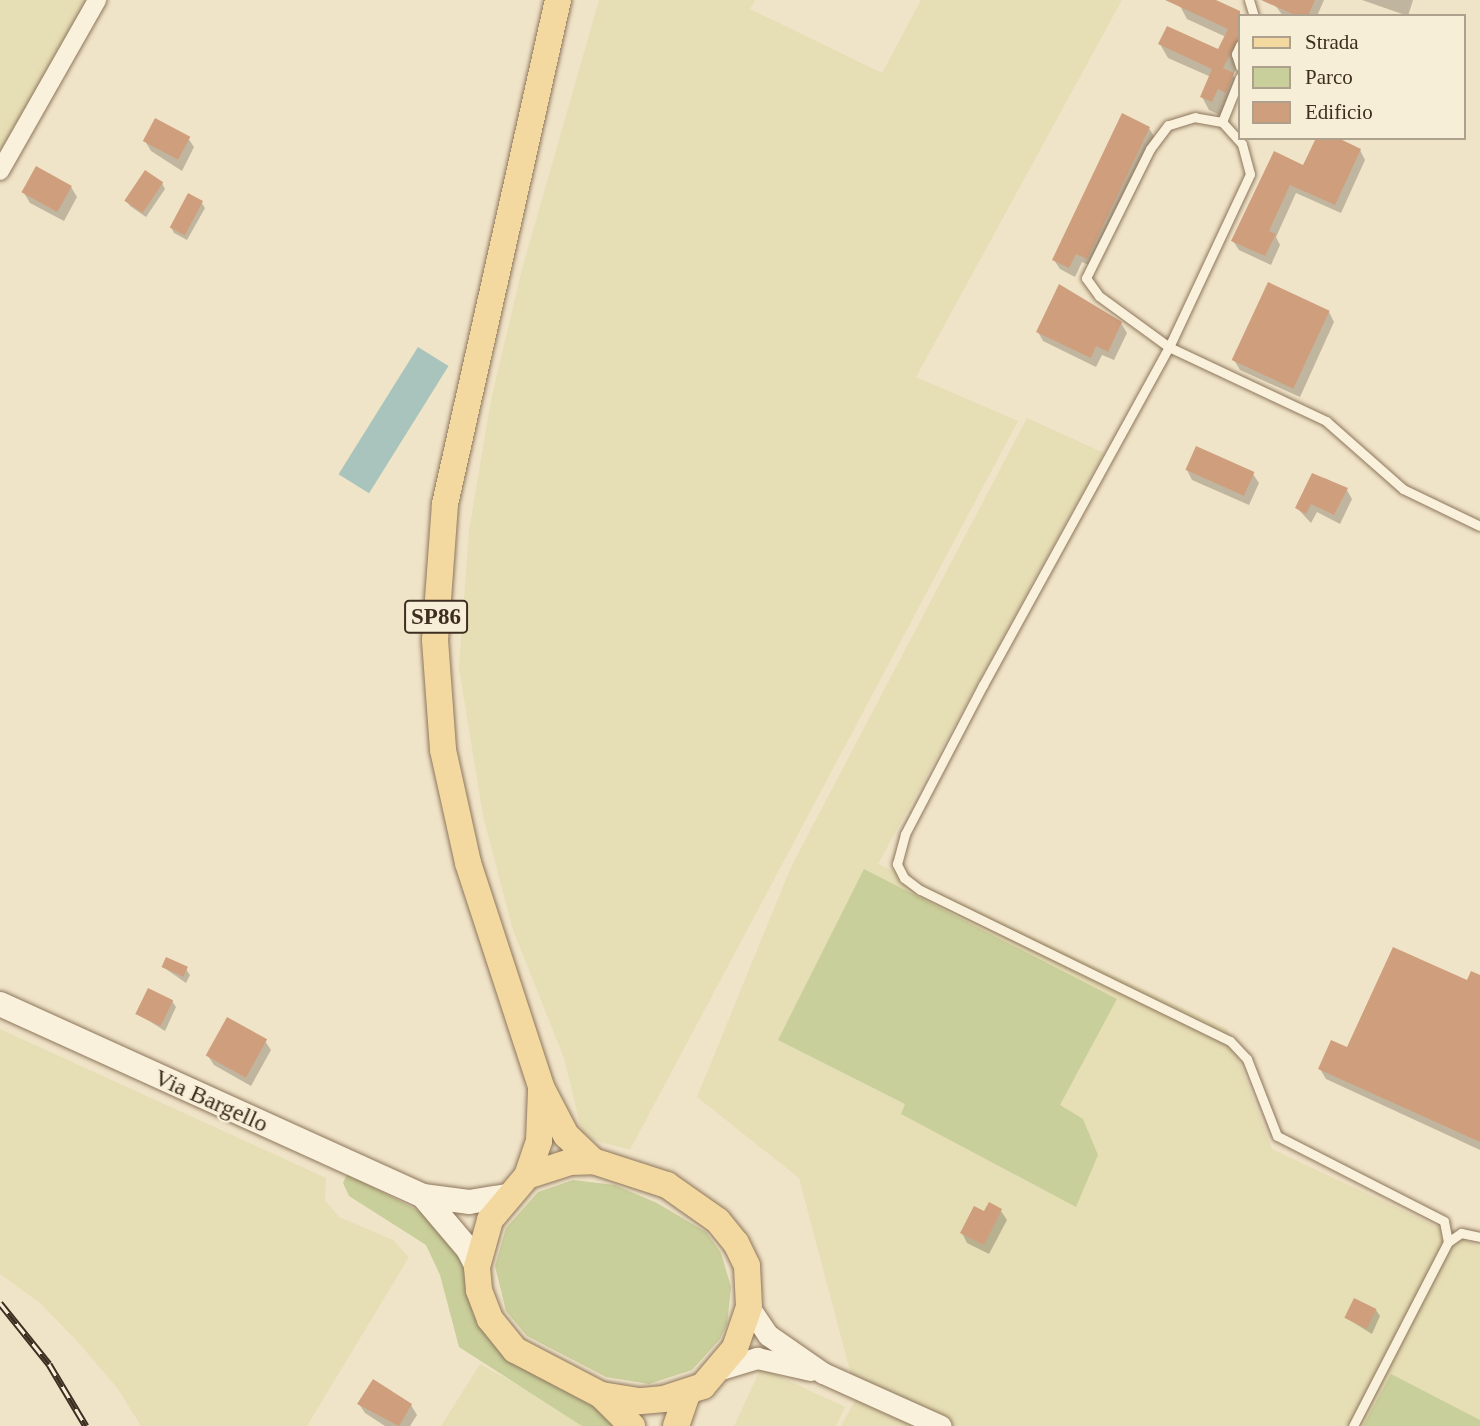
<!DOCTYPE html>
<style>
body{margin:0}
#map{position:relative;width:1480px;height:1426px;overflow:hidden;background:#f0e4c8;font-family:"Times New Roman",serif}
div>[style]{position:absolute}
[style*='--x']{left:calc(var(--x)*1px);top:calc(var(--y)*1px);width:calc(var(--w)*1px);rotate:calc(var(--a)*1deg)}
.farmland>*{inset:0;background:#e6deb5}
.green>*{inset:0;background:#c9cf9b}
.water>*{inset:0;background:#a9c4bc;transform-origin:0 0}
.shadow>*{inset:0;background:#0003}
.building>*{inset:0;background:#cf9f7d;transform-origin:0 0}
.roads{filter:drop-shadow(0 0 2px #8d765c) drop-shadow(0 0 2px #8d765c)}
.service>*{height:9px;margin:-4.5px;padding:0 4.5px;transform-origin:4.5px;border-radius:4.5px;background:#faf1dc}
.minor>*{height:18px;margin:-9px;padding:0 9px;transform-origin:9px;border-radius:9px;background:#faf1dc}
.tertiary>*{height:21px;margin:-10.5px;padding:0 10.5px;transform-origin:10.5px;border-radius:10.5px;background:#faf1dc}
.secondary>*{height:24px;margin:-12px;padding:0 12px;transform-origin:12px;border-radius:12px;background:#faf1dc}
.primary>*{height:26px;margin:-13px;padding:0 13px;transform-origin:13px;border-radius:13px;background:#f3d9a0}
.rail>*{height:7px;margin-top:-3.5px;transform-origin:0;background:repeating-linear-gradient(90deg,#f7eed8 0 13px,#3d2e20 0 26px);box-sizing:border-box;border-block:2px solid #3d2e20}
span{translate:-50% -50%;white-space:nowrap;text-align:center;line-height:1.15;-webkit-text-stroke:5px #f7eed8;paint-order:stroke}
.shield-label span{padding:2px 5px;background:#f7eed8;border:2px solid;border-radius:5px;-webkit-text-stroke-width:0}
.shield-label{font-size:23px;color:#3d2e20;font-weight:700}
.street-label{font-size:24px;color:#3d2e20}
.legend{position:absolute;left:1238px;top:14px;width:228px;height:126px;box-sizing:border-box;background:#f7eed8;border:2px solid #ada18e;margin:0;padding:9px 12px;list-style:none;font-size:21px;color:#3d2e20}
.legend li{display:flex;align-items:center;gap:14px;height:35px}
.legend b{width:35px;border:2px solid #ada18e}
</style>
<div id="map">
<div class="farmland">
<div style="clip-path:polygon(0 0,87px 0,0 153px)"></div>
<div style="clip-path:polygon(599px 0,755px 0,750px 9px,882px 73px,921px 0,1122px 0,916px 377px,1018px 421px,630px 1150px,594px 1140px,582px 1132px,564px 1058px,513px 930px,483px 816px,459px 668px,469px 531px,491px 400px,522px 269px)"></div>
<div style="clip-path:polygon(1027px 418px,1104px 453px,878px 864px,1227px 1029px,1272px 1149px,1480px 1247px,1480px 1426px,841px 1426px,857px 1397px,799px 1178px,697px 1097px,791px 867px)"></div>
<div style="clip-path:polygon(0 1029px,326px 1178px,325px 1200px,339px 1217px,393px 1240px,409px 1257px,307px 1426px,141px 1426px,118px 1389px,77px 1341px,40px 1303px,0 1274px)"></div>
<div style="clip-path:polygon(480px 1364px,565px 1411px,582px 1426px,441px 1426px)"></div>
<div style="clip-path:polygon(761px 1368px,845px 1407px,836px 1426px,734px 1426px)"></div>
</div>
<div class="green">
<div style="clip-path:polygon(864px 869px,1117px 999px,1060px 1105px,1083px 1119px,1098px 1155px,1076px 1207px,901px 1114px,905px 1104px,778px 1040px)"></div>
<div style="clip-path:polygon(347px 1174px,423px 1213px,461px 1257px,473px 1314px,504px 1358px,604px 1412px,617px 1426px,582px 1426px,459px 1347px,440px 1275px,426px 1245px,349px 1196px,343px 1183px)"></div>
<div style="clip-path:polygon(573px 1180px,615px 1185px,657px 1203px,706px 1232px,721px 1253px,731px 1287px,727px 1324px,720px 1339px,692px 1370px,649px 1384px,606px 1377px,527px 1336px,506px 1311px,495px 1266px,506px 1228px,538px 1192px)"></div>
<div style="clip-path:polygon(1391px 1374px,1480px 1420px,1480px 1426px,1363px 1426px)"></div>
</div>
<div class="water">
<div style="left:418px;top:347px;width:36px;height:150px;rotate:32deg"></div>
</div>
<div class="shadow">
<div style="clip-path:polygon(1182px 0,1212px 0,1245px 16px,1240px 16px,1240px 62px,1233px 75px,1240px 89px,1234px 105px,1226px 102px,1220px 115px,1209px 110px,1202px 97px,1211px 77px,1168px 58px,1160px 44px,1219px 52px,1226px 37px,1187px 19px,1180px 6px)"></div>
<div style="clip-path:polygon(1277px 0,1324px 0,1317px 16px,1283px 16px,1275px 5px)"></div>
<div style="clip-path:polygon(1362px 0,1413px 0,1408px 16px)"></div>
<div style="clip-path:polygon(1149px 128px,1155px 138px,1093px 267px,1082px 262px,1075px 277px,1060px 269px,1054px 260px)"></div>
<div style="clip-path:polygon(188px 138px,194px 147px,182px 171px,151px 151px,145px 141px)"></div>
<div style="clip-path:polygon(1360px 150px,1365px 160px,1341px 213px,1296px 193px,1276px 237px,1280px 245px,1271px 265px,1239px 250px,1233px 241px,1304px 167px)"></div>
<div style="clip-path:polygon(162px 183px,165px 189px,146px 217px,130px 206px,126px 200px)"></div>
<div style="clip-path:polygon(71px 187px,77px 197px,64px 221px,30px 203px,24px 193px)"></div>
<div style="clip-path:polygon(201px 202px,205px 208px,187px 240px,174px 233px,171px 227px)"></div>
<div style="clip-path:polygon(1329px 312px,1334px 322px,1300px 397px,1240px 370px,1234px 360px)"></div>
<div style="clip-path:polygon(1121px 323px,1127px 333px,1114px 360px,1102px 355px,1096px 367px,1043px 341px,1038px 332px)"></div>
<div style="clip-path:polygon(1187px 470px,1253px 474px,1259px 483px,1249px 505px,1192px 480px)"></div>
<div style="clip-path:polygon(1325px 478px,1347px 490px,1352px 499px,1340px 524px,1317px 512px,1311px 523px,1297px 508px)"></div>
<div style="clip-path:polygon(163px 967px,186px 969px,190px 975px,186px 983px)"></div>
<div style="clip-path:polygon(1480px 977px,1480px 1150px,1326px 1079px,1320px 1069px,1348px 1050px)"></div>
<div style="clip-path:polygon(172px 1001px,176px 1007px,165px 1031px,138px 1014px)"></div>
<div style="clip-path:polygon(265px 1041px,271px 1050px,251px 1086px,214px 1065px,208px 1056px)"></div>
<div style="clip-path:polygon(1001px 1211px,1007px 1220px,989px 1254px,967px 1243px,962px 1233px,985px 1213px)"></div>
<div style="clip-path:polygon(1376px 1310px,1380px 1316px,1372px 1334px,1346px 1318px)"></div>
<div style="clip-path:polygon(359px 1404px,411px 1405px,417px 1415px,410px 1426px,385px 1426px,365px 1413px)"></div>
</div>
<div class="building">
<div style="clip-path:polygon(1165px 0,1216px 0,1240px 11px,1240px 36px,1223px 68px,1234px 73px,1226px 93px,1218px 89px,1212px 102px,1200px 97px,1212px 69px,1158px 44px,1167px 26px,1218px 49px,1228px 29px)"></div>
<div style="clip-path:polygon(1261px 0,1315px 0,1308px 16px,1297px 16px)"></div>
<div style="clip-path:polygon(1122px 113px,1150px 127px,1087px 259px,1076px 254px,1069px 268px,1052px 260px)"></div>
<div style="left:155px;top:118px;width:40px;height:26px;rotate:28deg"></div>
<div style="clip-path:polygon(1316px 138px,1338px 138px,1361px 149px,1335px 205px,1290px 185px,1269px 231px,1276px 234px,1265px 256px,1231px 241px,1274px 151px,1303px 165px)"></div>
<div style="left:36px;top:166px;width:41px;height:30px;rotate:29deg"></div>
<div style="left:145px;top:170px;width:22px;height:37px;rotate:34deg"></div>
<div style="left:188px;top:193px;width:17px;height:39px;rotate:28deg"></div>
<div style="left:1268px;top:282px;width:68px;height:86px;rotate:25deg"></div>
<div style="clip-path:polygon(1059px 284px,1122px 322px,1108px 352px,1096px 346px,1091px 358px,1036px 332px)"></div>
<div style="left:1196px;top:446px;width:64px;height:26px;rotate:24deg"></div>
<div style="clip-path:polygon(1312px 473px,1348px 488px,1334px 515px,1311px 504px,1306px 514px,1295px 508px)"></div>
<div style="clip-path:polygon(1393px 947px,1467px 980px,1471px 971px,1480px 975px,1480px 1142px,1318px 1069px,1331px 1040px,1347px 1047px)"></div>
<div style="left:166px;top:957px;width:24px;height:11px;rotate:24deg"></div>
<div style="left:148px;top:988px;width:28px;height:29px;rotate:26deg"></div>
<div style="left:227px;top:1017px;width:46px;height:44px;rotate:29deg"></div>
<div style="clip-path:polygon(989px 1202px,1002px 1209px,984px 1245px,960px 1233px,974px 1206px,984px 1211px)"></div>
<div style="left:1354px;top:1298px;width:25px;height:22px;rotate:26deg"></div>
<div style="clip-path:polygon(373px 1379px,412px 1404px,399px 1426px,357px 1404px)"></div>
</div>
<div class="roads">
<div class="service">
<div style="--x:1249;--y:0;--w:17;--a:73"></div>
<div style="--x:1240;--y:45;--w:10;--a:114"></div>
<div style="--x:1236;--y:54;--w:13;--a:72"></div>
<div style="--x:1222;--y:122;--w:27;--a:-170"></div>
<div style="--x:1195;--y:117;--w:28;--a:163"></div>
<div style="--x:1168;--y:125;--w:30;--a:127"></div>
<div style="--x:1150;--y:149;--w:144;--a:116.4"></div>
<div style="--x:1086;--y:278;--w:22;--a:54"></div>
<div style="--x:1099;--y:296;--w:87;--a:36.1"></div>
<div style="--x:1169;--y:347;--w:191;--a:-64.9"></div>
<div style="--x:1250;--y:174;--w:31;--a:-105"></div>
<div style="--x:1242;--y:144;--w:30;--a:-132"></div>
<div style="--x:1222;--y:122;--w:48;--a:-68.2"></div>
<div style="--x:1448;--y:1242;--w:21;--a:-101"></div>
<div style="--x:1444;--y:1221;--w:187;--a:-153"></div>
<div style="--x:1277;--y:1136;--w:83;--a:-111.3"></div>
<div style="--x:1247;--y:1059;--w:25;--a:-133"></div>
<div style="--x:1230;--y:1041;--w:345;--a:-154"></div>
<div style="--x:920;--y:890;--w:20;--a:-143"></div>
<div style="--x:904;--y:878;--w:16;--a:-117"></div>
<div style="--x:897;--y:864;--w:31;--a:-75"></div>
<div style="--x:905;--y:834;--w:168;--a:-62.4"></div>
<div style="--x:983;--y:685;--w:386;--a:-61.2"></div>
<div style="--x:1169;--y:347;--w:174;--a:25.2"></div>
<div style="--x:1326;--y:421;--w:103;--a:41.4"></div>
<div style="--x:1403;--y:489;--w:85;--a:25.7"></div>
<div style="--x:1353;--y:1426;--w:207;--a:-62.7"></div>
<div style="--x:1448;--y:1242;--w:16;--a:-35"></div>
<div style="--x:1461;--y:1233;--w:19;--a:12"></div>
</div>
<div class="minor">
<div style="--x:0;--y:171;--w:197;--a:-60.4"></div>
</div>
<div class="tertiary">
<div style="--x:749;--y:1307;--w:34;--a:56"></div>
<div style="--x:768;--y:1335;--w:67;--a:34.6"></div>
<div style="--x:823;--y:1373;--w:129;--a:24.2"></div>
<div style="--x:721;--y:1369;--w:38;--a:-17"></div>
<div style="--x:757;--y:1358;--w:55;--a:12.5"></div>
</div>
<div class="secondary">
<div style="--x:0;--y:1004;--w:465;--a:24.4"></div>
<div style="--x:423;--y:1196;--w:46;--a:7.4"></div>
<div style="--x:469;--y:1202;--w:38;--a:-9"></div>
<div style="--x:423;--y:1196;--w:70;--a:49.7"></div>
<div style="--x:468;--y:1249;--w:20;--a:63"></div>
</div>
<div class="primary">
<div style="--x:558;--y:0;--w:517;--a:102.64"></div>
<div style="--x:445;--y:504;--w:136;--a:94.2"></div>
<div style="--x:435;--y:640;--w:110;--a:85.8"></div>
<div style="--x:443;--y:750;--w:116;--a:77.5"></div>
<div style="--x:468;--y:863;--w:236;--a:71.9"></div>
<div style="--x:541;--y:1087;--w:54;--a:62.5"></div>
<div style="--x:566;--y:1135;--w:37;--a:44"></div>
<div style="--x:593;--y:1161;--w:78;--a:18"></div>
<div style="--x:667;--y:1185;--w:62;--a:35.2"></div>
<div style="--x:718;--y:1221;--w:28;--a:51"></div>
<div style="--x:736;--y:1243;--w:25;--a:64"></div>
<div style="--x:747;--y:1266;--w:41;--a:87.2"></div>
<div style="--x:749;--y:1307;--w:43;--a:108.9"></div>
<div style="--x:735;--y:1348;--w:50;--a:130.1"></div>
<div style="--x:703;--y:1386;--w:41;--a:161.6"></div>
<div style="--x:664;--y:1399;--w:25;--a:175"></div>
<div style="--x:639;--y:1401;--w:38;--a:-171"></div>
<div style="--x:601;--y:1395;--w:97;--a:-152.4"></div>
<div style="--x:515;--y:1350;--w:40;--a:-129"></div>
<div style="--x:490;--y:1319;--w:31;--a:-111"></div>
<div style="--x:479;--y:1290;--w:23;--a:-95"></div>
<div style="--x:477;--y:1267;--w:49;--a:-74.5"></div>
<div style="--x:490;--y:1220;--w:57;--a:-49.9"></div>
<div style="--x:527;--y:1176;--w:45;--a:-18"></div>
<div style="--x:570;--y:1162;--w:23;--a:-2"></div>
<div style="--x:527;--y:1176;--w:37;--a:-71"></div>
<div style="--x:539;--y:1141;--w:49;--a:-87.7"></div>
<div style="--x:601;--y:1395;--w:44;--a:45"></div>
<div style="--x:676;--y:1426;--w:36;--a:-71"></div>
</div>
</div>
<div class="rail">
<div style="--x:0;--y:1303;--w:78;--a:51.2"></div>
<div style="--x:49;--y:1364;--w:72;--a:59.2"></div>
</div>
<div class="shield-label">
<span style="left:436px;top:617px">SP86</span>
</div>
<div class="street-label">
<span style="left:211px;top:1101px;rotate:24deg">Via Bargello</span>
</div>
<ul class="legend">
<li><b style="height:9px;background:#f3d9a0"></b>Strada</li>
<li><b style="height:19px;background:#c9cf9b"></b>Parco</li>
<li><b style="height:19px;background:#cf9f7d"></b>Edificio</li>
</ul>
</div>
